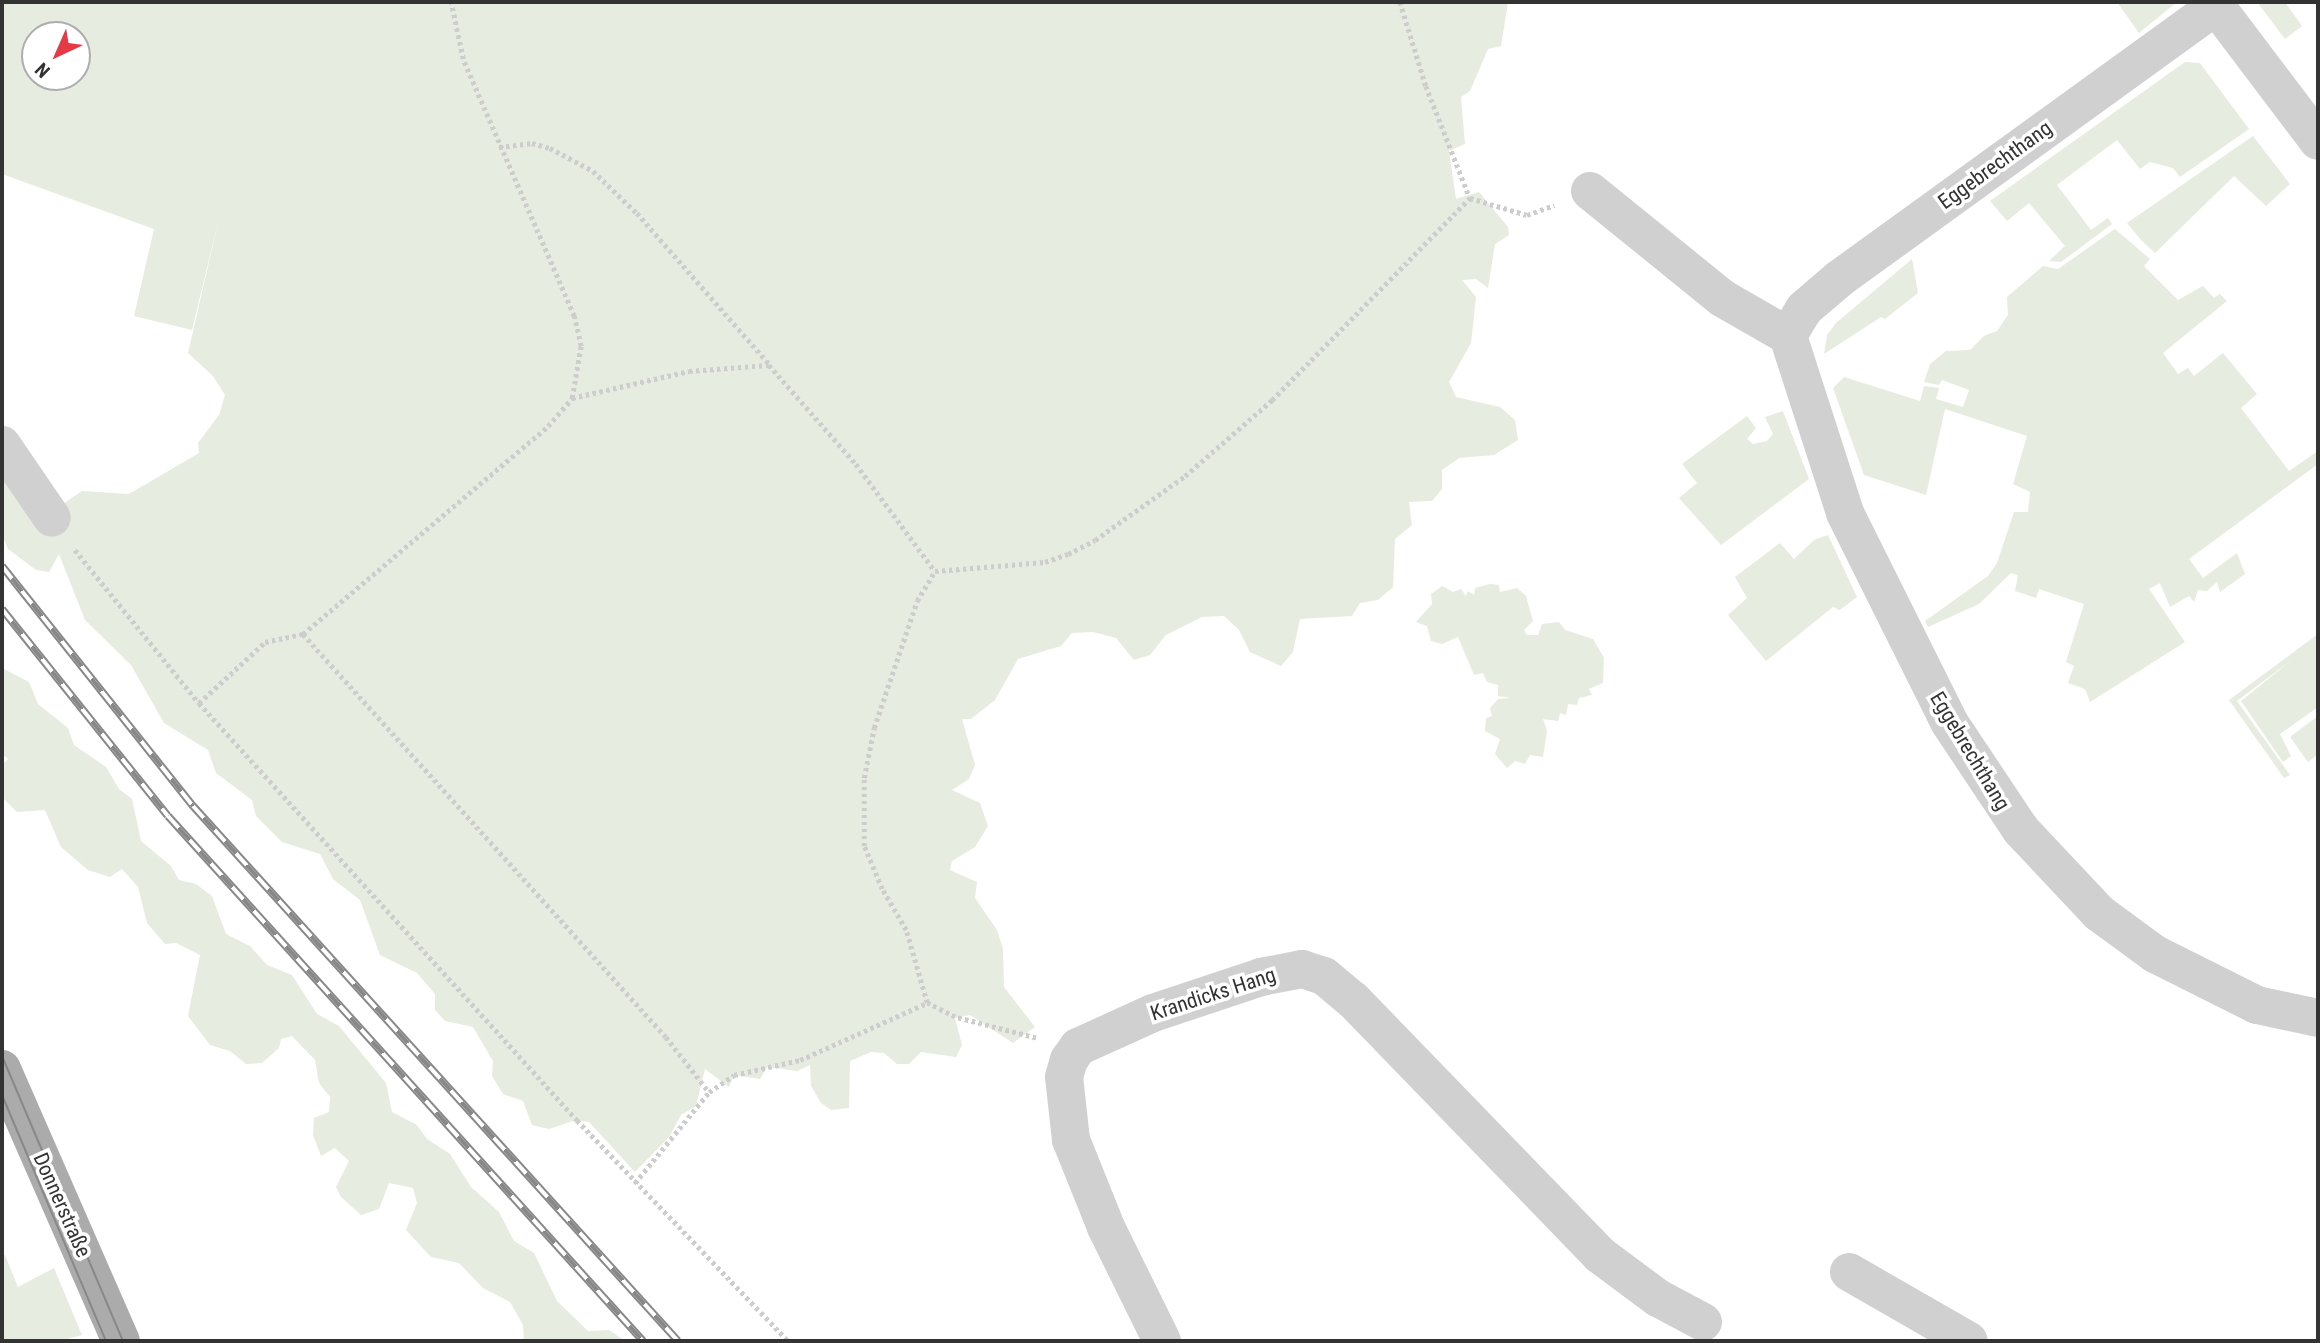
<!DOCTYPE html>
<meta charset="utf-8">
<style>
body{margin:0}
#map{position:relative;width:2320px;height:1343px;overflow:hidden;background:#fff;font-family:"Roboto Condensed",sans-serif}
div>[style]{position:absolute}
[style*='--x']{left:calc(var(--x)*1px);top:calc(var(--y)*1px);width:calc(var(--w)*1px);rotate:calc(var(--a)*1deg)}
.green>*{inset:0;background:#e6ecdf}
.path>*{height:4.5px;margin-top:-2.25px;transform-origin:0;background:repeating-linear-gradient(90deg,#cdcdcd 0 3.5px,transparent 0 7px)}
.minor>*{height:38px;margin:-19px;padding:0 19px;transform-origin:19px;border-radius:19px;background:#d0d0d0}
.major>*{height:38px;margin:-19px;padding:0 19px;transform-origin:19px;border-radius:19px;background:#ababab}
.tram>*{height:2px;margin:-1px;padding:0 1px;transform-origin:1px;border-radius:1px;background:#888}
.rail>*{height:8px;margin-top:-4px;transform-origin:0;background:repeating-linear-gradient(90deg,#fff 0 16px,#888 0 32px);box-sizing:border-box;border-block:2px solid #888}
span{translate:-50% -50%;white-space:nowrap;text-align:center;line-height:1.15;-webkit-text-stroke:7px #fff;paint-order:stroke}
.street-label{font-size:21px;color:#333}
.frame{position:absolute;inset:0;border:4px solid #333;pointer-events:none}
.north{position:absolute;left:21px;top:21px;width:70px;height:70px;box-sizing:border-box;background:#fff;border:2px solid #adadad;border-radius:50%;rotate:224deg;font-size:19px;font-weight:700;line-height:28px;text-align:center;color:#333}
.north::after{content:'';display:block;margin:auto;width:24px;height:32px;background:#e63946;clip-path:polygon(50% 0,100% 100%,50% 72%,0 100%)}
</style>
<div id="map">
<div class="green">
<div style="clip-path:polygon(evenodd,2px 2px,1508px 2px,1501px 46px,1488px 49px,1470px 91px,1461px 97px,1465px 144px,1449px 151px,1456px 199px,1479px 192px,1508px 227px,1509px 235px,1495px 244px,1488px 288px,1476px 279px,1462px 280px,1476px 297px,1471px 343px,1449px 382px,1456px 397px,1500px 407px,1515px 420px,1518px 440px,1494px 455px,1459px 458px,1442px 470px,1442px 489px,1432px 501px,1409px 502px,1412px 525px,1395px 539px,1393px 587px,1378px 600px,1360px 603px,1352px 616px,1300px 619px,1293px 652px,1281px 666px,1250px 652px,1239px 630px,1224px 616px,1202px 617px,1166px 635px,1150px 655px,1134px 660px,1116px 638px,1093px 632px,1072px 633px,1061px 646px,1018px 659px,995px 700px,971px 719px,962px 719px,975px 765px,969px 779px,952px 790px,980px 803px,988px 826px,975px 847px,952px 861px,950px 870px,977px 882px,975px 898px,997px 930px,1003px 949px,1004px 987px,1035px 1027px,1013px 1043px,970px 1015px,955px 1018px,962px 1045px,956px 1057px,921px 1052px,909px 1064px,897px 1064px,884px 1053px,871px 1052px,850px 1061px,849px 1108px,831px 1110px,821px 1103px,811px 1086px,810px 1065px,797px 1071px,767px 1067px,760px 1079px,734px 1075px,729px 1087px,705px 1069px,696px 1106px,681px 1115px,669px 1137px,635px 1172px,589px 1122px,576px 1120px,549px 1129px,532px 1125px,523px 1101px,503px 1094px,492px 1076px,493px 1061px,473px 1027px,445px 1021px,435px 1010px,435px 994px,417px 973px,380px 955px,360px 900px,333px 879px,320px 854px,282px 842px,256px 816px,252px 800px,216px 773px,208px 750px,164px 723px,131px 665px,85px 620px,59px 554px,49px 572px,36px 570px,8px 549px,2px 534px,2px 431px,63px 504px,82px 491px,129px 494px,199px 453px,198px 443px,219px 415px,225px 395px,213px 376px,188px 353px,221px 210px,192px 330px,134px 316px,154px 229px,2px 174px,2px 2px,35px 35px,77px 35px,77px 77px,35px 77px,35px 35px)"></div>
<div style="clip-path:polygon(2117px 2px,2177px 2px,2139px 33px)"></div>
<div style="clip-path:polygon(2257px 2px,2285px 2px,2302px 26px,2285px 39px)"></div>
<div style="clip-path:polygon(2185px 62px,2200px 63px,2249px 129px,2180px 177px,2173px 168px,2150px 162px,2140px 169px,2117px 140px,2057px 185px,2091px 230px,2108px 218px,2112px 224px,2061px 262px,2049px 261px,2065px 246px,2029px 203px,2007px 221px,1990px 201px)"></div>
<div style="clip-path:polygon(2253px 136px,2290px 184px,2266px 206px,2234px 176px,2155px 253px,2141px 240px,2127px 223px)"></div>
<div style="clip-path:polygon(2115px 229px,2150px 259px,2144px 266px,2178px 300px,2203px 286px,2214px 298px,2220px 294px,2227px 301px,2163px 353px,2178px 374px,2188px 368px,2194px 376px,2223px 353px,2257px 394px,2241px 408px,2289px 471px,2318px 451px,2318px 464px,2189px 559px,2203px 578px,2237px 553px,2245px 574px,2220px 592px,2217px 582px,2207px 591px,2198px 590px,2194px 602px,2189px 596px,2170px 607px,2160px 583px,2149px 589px,2185px 642px,2090px 702px,2085px 689px,2068px 683px,2074px 666px,2066px 662px,2084px 604px,2039px 589px,2036px 598px,2015px 591px,2018px 575px,2011px 573px,1979px 604px,1928px 627px,1925px 621px,1988px 576px,1997px 563px,2014px 512px,2028px 512px,2030px 492px,2013px 484px,2027px 436px,1945px 409px,1926px 495px,1864px 475px,1833px 388px,1844px 377px,1920px 401px,1924px 386px,1939px 388px,1936px 399px,1963px 407px,1969px 390px,1942px 380px,1939px 385px,1924px 382px,1930px 364px,1946px 351px,1970px 350px,1984px 336px,1997px 331px,2008px 315px,2007px 297px,2014px 291px,2043px 266px,2058px 269px)"></div>
<div style="clip-path:polygon(1912px 259px,1918px 293px,1885px 319px,1881px 317px,1824px 354px,1827px 335px,1836px 323px)"></div>
<div style="clip-path:polygon(1783px 411px,1809px 479px,1721px 545px,1679px 498px,1697px 483px,1682px 464px,1747px 416px,1756px 428px,1747px 439px,1753px 444px,1767px 441px,1773px 434px,1765px 417px)"></div>
<div style="clip-path:polygon(1828px 535px,1857px 597px,1840px 610px,1833px 607px,1766px 661px,1728px 615px,1747px 598px,1735px 577px,1780px 543px,1794px 559px,1814px 540px)"></div>
<div style="clip-path:polygon(1490px 584px,1499px 585px,1500px 592px,1517px 588px,1526px 596px,1533px 621px,1524px 630px,1527px 635px,1538px 635px,1542px 624px,1559px 622px,1565px 630px,1593px 639px,1604px 658px,1603px 683px,1589px 689px,1592px 695px,1579px 698px,1577px 705px,1568px 704px,1566px 715px,1560px 713px,1558px 721px,1543px 719px,1547px 731px,1543px 757px,1530px 755px,1525px 764px,1515px 761px,1507px 768px,1495px 754px,1500px 739px,1485px 731px,1486px 718px,1492px 716px,1490px 708px,1498px 699px,1511px 698px,1498px 696px,1498px 685px,1487px 682px,1483px 673px,1474px 675px,1458px 637px,1442px 644px,1431px 641px,1427px 626px,1416px 622px,1432px 604px,1431px 594px,1442px 586px,1453px 592px,1461px 589px,1466px 596px,1468px 591px,1474px 595px,1475px 588px)"></div>
<div style="clip-path:polygon(2318px 634px,2318px 707px,2280px 734px,2291px 756px,2283px 762px,2241px 701px,2293px 659px,2237px 701px,2290px 775px,2284px 778px,2229px 700px)"></div>
<div style="clip-path:polygon(2px 668px,29px 682px,38px 704px,68px 728px,74px 745px,106px 767px,119px 789px,132px 799px,141px 841px,171px 866px,179px 880px,196px 884px,212px 896px,226px 934px,250px 946px,267px 965px,292px 975px,317px 1014px,339px 1026px,386px 1083px,392px 1112px,417px 1125px,427px 1139px,450px 1154px,471px 1187px,499px 1212px,514px 1241px,534px 1253px,557px 1301px,588px 1331px,609px 1330px,625px 1341px,524px 1341px,523px 1325px,510px 1302px,483px 1288px,459px 1263px,431px 1257px,406px 1230px,417px 1203px,413px 1188px,389px 1183px,379px 1209px,361px 1215px,341px 1197px,336px 1187px,349px 1161px,335px 1148px,321px 1156px,313px 1135px,314px 1118px,329px 1112px,330px 1097px,319px 1083px,315px 1060px,292px 1036px,281px 1039px,279px 1048px,262px 1063px,246px 1064px,230px 1051px,210px 1045px,188px 1016px,200px 955px,176px 943px,165px 944px,147px 923px,138px 887px,122px 869px,110px 877px,88px 870px,61px 847px,45px 810px,17px 812px,2px 797px,2px 765px,8px 759px,2px 754px)"></div>
<div style="clip-path:polygon(2318px 716px,2318px 754px,2308px 762px,2290px 737px)"></div>
<div style="clip-path:polygon(5px 1255px,18px 1287px,54px 1268px,82px 1335px,60px 1341px,2px 1341px,2px 1257px)"></div>
</div>
<div class="path">
<div style="--x:1400;--y:2;--w:88;--a:72.8"></div>
<div style="--x:1426;--y:86;--w:120;--a:68.6"></div>
<div style="--x:1470;--y:198;--w:59;--a:16.6"></div>
<div style="--x:1527;--y:215;--w:29;--a:-20"></div>
<div style="--x:499;--y:147;--w:33;--a:-7"></div>
<div style="--x:532;--y:143;--w:19;--a:16"></div>
<div style="--x:550;--y:148;--w:49;--a:28.1"></div>
<div style="--x:593;--y:171;--w:61;--a:43.7"></div>
<div style="--x:637;--y:213;--w:201;--a:48.8"></div>
<div style="--x:572;--y:398;--w:120;--a:-13"></div>
<div style="--x:689;--y:371;--w:80;--a:-4.3"></div>
<div style="--x:769;--y:365;--w:132;--a:48.7"></div>
<div style="--x:856;--y:464;--w:133;--a:53.6"></div>
<div style="--x:75;--y:550;--w:197;--a:51"></div>
<div style="--x:199;--y:703;--w:563;--a:47.81"></div>
<div style="--x:577;--y:1120;--w:306;--a:46.3"></div>
<div style="--x:303;--y:634;--w:542;--a:47.99"></div>
<div style="--x:666;--y:1037;--w:70;--a:52"></div>
<div style="--x:199;--y:703;--w:90;--a:-42.7"></div>
<div style="--x:265;--y:642;--w:39;--a:-12"></div>
<div style="--x:303;--y:634;--w:321;--a:-40.3"></div>
<div style="--x:548;--y:426;--w:37;--a:-49"></div>
<div style="--x:572;--y:398;--w:53;--a:-80.2"></div>
<div style="--x:581;--y:346;--w:31;--a:-103"></div>
<div style="--x:574;--y:316;--w:280;--a:-113.4"></div>
<div style="--x:463;--y:59;--w:58;--a:-101.9"></div>
<div style="--x:1036;--y:1038;--w:84;--a:-165.5"></div>
<div style="--x:955;--y:1017;--w:31;--a:-153"></div>
<div style="--x:927;--y:1003;--w:76;--a:-106"></div>
<div style="--x:906;--y:930;--w:48;--a:-120.3"></div>
<div style="--x:882;--y:889;--w:47;--a:-112.7"></div>
<div style="--x:864;--y:846;--w:68;--a:-90"></div>
<div style="--x:864;--y:778;--w:51;--a:-78.7"></div>
<div style="--x:874;--y:728;--w:134;--a:-71.3"></div>
<div style="--x:917;--y:601;--w:35;--a:-59"></div>
<div style="--x:935;--y:571;--w:110;--a:-4.7"></div>
<div style="--x:1045;--y:562;--w:24;--a:-19"></div>
<div style="--x:1068;--y:554;--w:30;--a:-27"></div>
<div style="--x:1095;--y:540;--w:110;--a:-35.4"></div>
<div style="--x:1185;--y:476;--w:116;--a:-41.1"></div>
<div style="--x:1272;--y:400;--w:283;--a:-45.6"></div>
<div style="--x:635;--y:1183;--w:117;--a:-50.9"></div>
<div style="--x:709;--y:1092;--w:30;--a:-34"></div>
<div style="--x:734;--y:1075;--w:68;--a:-12.8"></div>
<div style="--x:800;--y:1060;--w:139;--a:-24.2"></div>
</div>
<div class="minor">
<div style="--x:2213;--y:2;--w:174;--a:52.9"></div>
<div style="--x:2216;--y:6;--w:465;--a:144.1"></div>
<div style="--x:1839;--y:279;--w:46;--a:139.4"></div>
<div style="--x:1804;--y:309;--w:31;--a:121"></div>
<div style="--x:1788;--y:336;--w:186;--a:72.1"></div>
<div style="--x:1845;--y:513;--w:233;--a:63.5"></div>
<div style="--x:1949;--y:722;--w:130;--a:56.3"></div>
<div style="--x:2021;--y:830;--w:114;--a:46.8"></div>
<div style="--x:2099;--y:913;--w:69;--a:36.2"></div>
<div style="--x:2155;--y:954;--w:114;--a:26.6"></div>
<div style="--x:2257;--y:1005;--w:62;--a:12"></div>
<div style="--x:1590;--y:191;--w:170;--a:39"></div>
<div style="--x:1722;--y:298;--w:76;--a:29.9"></div>
<div style="--x:2;--y:445;--w:88;--a:55.6"></div>
<div style="--x:1849;--y:1272;--w:138;--a:29.9"></div>
<div style="--x:1162;--y:1341;--w:127;--a:-116.2"></div>
<div style="--x:1106;--y:1227;--w:94;--a:-111.9"></div>
<div style="--x:1071;--y:1140;--w:63;--a:-96.3"></div>
<div style="--x:1064;--y:1077;--w:18;--a:-74"></div>
<div style="--x:1069;--y:1060;--w:16;--a:-55"></div>
<div style="--x:1078;--y:1047;--w:82;--a:-24.4"></div>
<div style="--x:1153;--y:1013;--w:114;--a:-18.4"></div>
<div style="--x:1261;--y:977;--w:42;--a:-11"></div>
<div style="--x:1302;--y:969;--w:23;--a:18"></div>
<div style="--x:1324;--y:976;--w:38;--a:40"></div>
<div style="--x:1353;--y:1000;--w:355;--a:45.9"></div>
<div style="--x:1600;--y:1255;--w:72;--a:36.6"></div>
<div style="--x:1658;--y:1298;--w:51;--a:28.1"></div>
</div>
<div class="major">
<div style="--x:2;--y:1069;--w:297;--a:66.4"></div>
</div>
<div class="tram">
<div style="--x:2;--y:1056;--w:310;--a:67"></div>
<div style="--x:2;--y:1095;--w:267;--a:67.1"></div>
</div>
<div class="rail">
<div style="--x:2;--y:566;--w:307;--a:51.5"></div>
<div style="--x:193;--y:806;--w:722;--a:47.81"></div>
<div style="--x:2;--y:609;--w:265;--a:51.3"></div>
<div style="--x:168;--y:816;--w:708;--a:47.86"></div>
</div>
<div class="street-label">
<span style="left:1995px;top:165px;rotate:-36deg">Eggebrechthang</span>
<span style="left:1970px;top:751px;rotate:59deg">Eggebrechthang</span>
<span style="left:1213px;top:994px;rotate:-18deg">Krandicks Hang</span>
<span style="left:62px;top:1205px;rotate:66deg">Donnerstraße</span>
</div>
<div class="frame"></div>
<div class="north">N</div>
</div>
